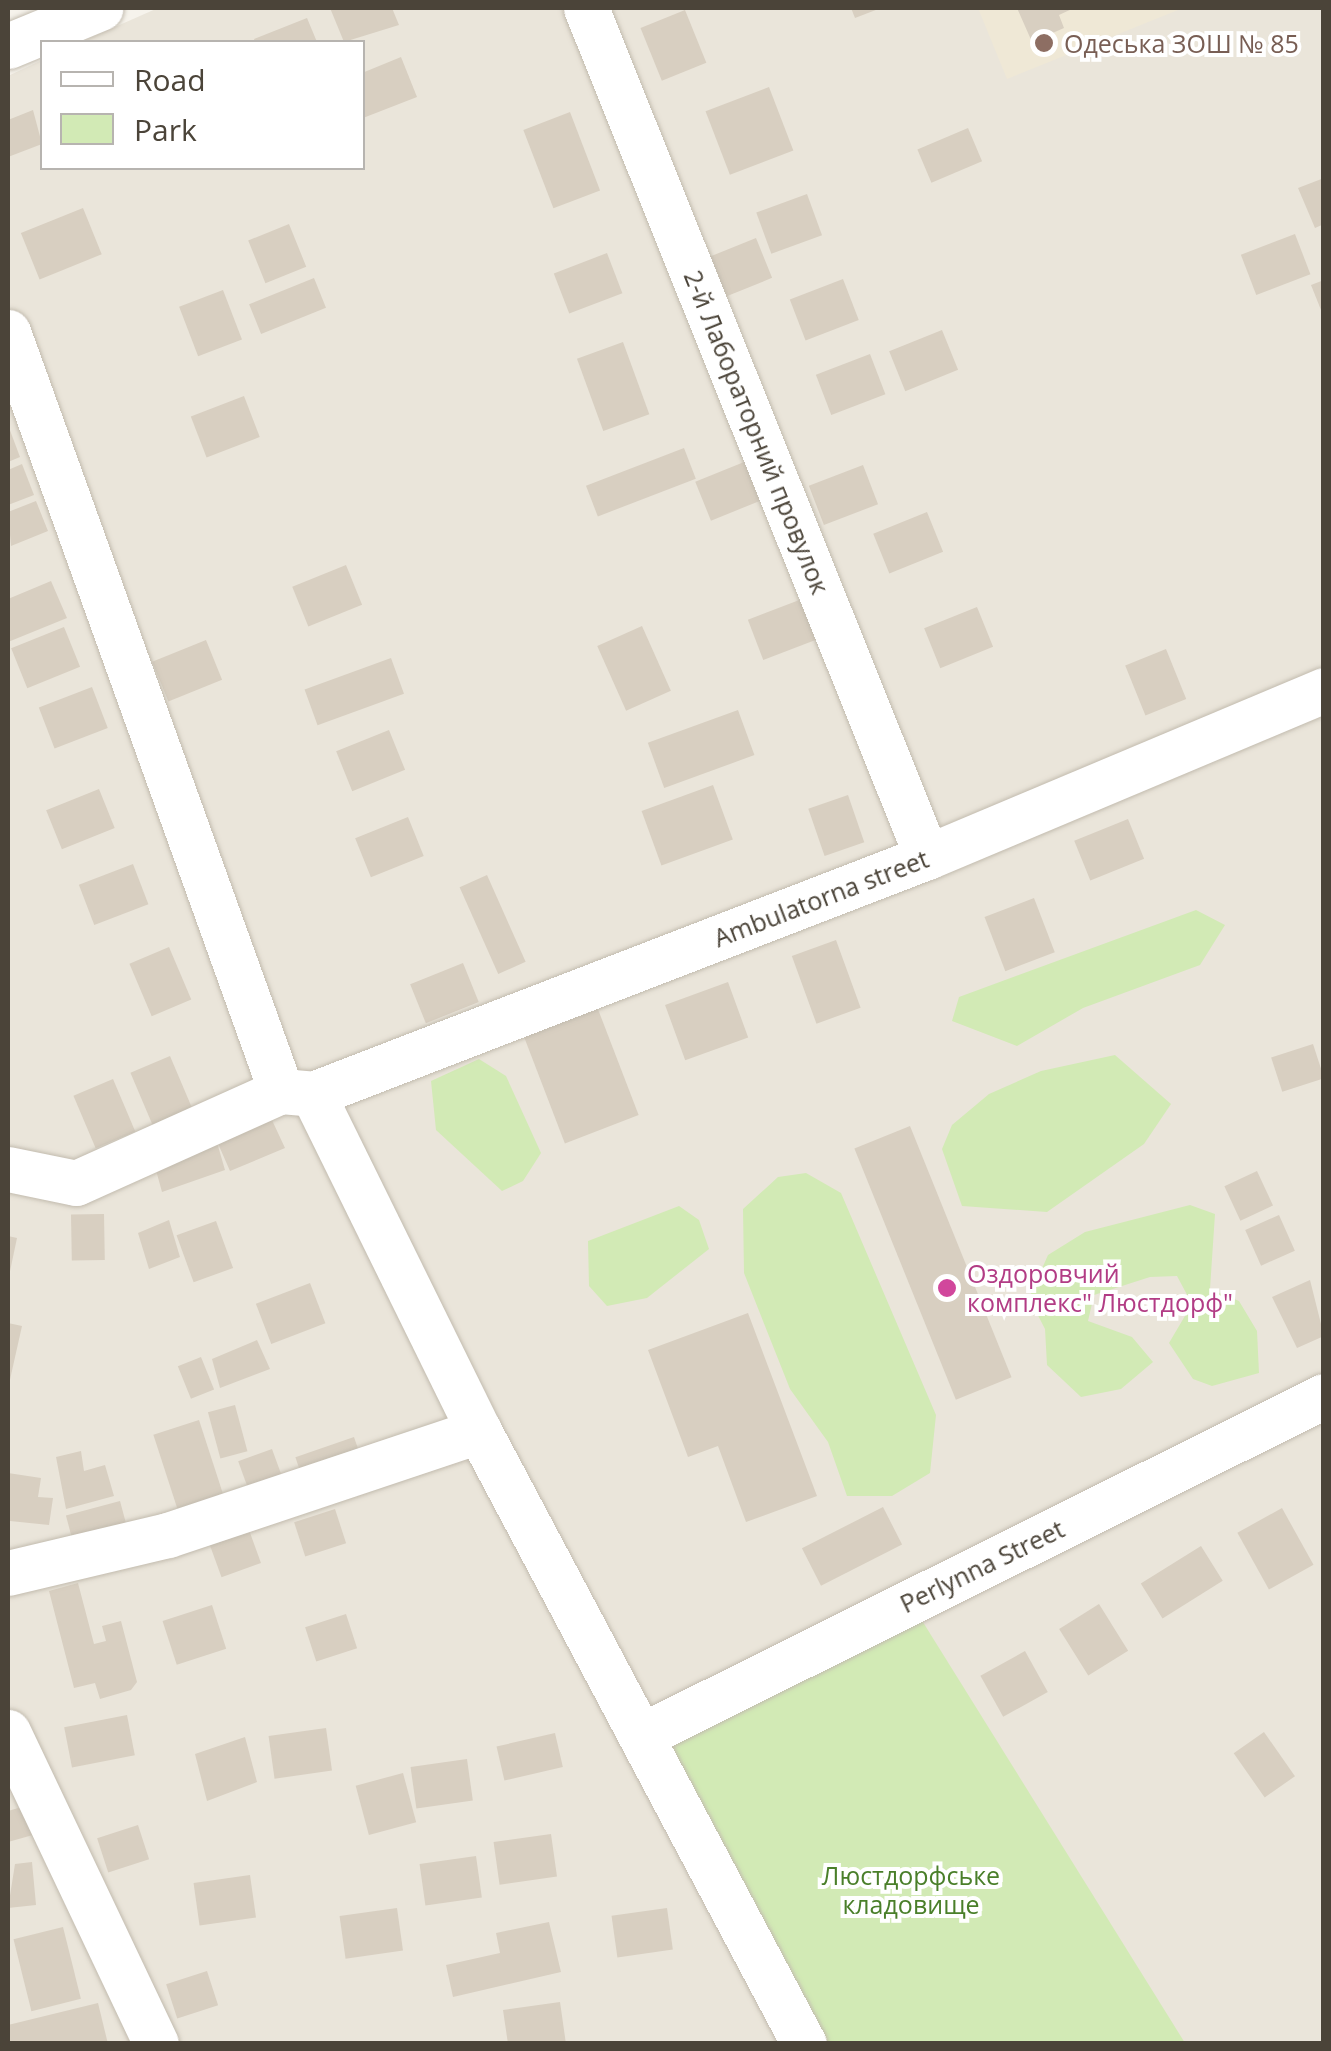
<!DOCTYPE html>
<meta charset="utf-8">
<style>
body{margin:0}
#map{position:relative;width:1331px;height:2051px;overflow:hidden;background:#f6f3ec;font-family:"Open Sans",sans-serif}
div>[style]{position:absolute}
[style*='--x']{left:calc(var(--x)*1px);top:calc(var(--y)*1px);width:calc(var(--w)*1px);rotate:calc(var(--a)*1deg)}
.residential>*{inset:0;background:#eae5da}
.education>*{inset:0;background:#efe8d6}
.green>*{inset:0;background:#d2eab5}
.building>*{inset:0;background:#d8cfc1;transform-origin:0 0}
.roads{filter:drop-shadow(0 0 2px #c2bbae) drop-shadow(0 0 2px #c2bbae)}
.minor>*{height:45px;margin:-22.5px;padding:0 22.5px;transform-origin:22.5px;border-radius:22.5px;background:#fff}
.dots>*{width:28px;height:28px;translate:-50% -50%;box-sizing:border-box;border:5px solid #fff;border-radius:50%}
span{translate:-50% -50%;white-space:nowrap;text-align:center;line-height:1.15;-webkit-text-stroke:8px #fff;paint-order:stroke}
.education-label{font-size:25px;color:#785e54}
.left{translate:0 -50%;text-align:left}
.street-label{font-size:25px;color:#4b4439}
.hotel-label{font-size:25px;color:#b23c85}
.park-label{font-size:25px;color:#4a7f2a}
.frame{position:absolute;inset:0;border:10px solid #4b4439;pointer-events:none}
.legend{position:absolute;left:40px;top:40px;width:325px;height:130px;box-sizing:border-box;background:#fff;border:2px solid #b7b4b0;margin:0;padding:12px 18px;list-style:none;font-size:30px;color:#4b4439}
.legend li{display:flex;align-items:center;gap:20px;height:50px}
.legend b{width:50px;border:2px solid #b7b4b0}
</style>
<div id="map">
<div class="residential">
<div style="clip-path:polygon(158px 8px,1323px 8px,1323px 2043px,8px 2043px,8px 76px,42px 60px,42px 168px,362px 168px,362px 42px,81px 42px)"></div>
</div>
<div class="education">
<div style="clip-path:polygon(978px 8px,1183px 8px,1007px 79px)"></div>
</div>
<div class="green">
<div style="clip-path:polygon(1196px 910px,1225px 925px,1200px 965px,1083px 1008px,1017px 1046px,952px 1021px,959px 997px)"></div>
<div style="clip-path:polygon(1115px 1055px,1171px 1104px,1144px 1144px,1047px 1212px,962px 1206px,942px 1149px,952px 1125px,989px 1094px,1041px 1071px)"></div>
<div style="clip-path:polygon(479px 1059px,506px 1076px,541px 1153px,523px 1181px,502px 1191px,436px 1130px,431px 1081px)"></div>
<div style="clip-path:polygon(806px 1173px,841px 1193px,936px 1415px,930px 1473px,892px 1496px,847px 1496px,828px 1442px,790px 1389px,744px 1273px,743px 1209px,778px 1177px)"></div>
<div style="clip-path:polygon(1190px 1205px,1215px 1214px,1210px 1289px,1239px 1301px,1257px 1331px,1259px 1373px,1212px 1386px,1193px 1379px,1169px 1343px,1192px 1304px,1177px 1276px,1150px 1277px,1094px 1295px,1088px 1321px,1132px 1337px,1153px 1362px,1121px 1389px,1081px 1397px,1047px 1365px,1045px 1329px,1029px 1298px,1048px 1255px,1085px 1232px)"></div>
<div style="clip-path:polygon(679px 1206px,699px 1220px,709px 1249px,647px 1298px,607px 1306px,589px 1286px,588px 1241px)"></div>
<div style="clip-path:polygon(921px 1619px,1185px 2043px,820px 2043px,666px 1739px)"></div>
</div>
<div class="building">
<div style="clip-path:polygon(330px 8px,392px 8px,399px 25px,344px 42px)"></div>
<div style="clip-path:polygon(851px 8px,881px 8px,855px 18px)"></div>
<div style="clip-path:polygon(1017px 8px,1074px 8px,1059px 15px,1064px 28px,1032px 42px)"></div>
<div style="left:685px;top:10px;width:57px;height:48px;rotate:68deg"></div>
<div style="clip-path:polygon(307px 18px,317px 42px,255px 42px,254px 39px)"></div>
<div style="clip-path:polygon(401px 57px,417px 97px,363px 118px,362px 73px)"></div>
<div style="left:769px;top:87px;width:68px;height:68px;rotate:69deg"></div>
<div style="clip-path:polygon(33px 110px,42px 144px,8px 157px,8px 120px)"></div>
<div style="left:570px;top:112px;width:84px;height:50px;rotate:69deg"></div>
<div style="left:968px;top:128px;width:36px;height:55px;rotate:67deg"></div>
<div style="clip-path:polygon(1324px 178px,1324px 224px,1315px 228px,1298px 188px)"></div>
<div style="left:807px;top:194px;width:44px;height:54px;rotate:70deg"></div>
<div style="left:83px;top:208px;width:50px;height:67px;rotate:68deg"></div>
<div style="left:289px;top:224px;width:46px;height:44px;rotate:68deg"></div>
<div style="left:1295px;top:234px;width:43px;height:58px;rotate:69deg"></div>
<div style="left:756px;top:238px;width:43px;height:57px;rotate:68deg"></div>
<div style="left:607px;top:253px;width:43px;height:57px;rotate:69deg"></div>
<div style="left:314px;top:278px;width:32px;height:70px;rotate:68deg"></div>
<div style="left:843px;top:279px;width:44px;height:57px;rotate:69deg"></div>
<div style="clip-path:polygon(1324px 280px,1324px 315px,1323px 315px,1311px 285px)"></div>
<div style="left:223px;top:290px;width:53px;height:47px;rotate:69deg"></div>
<div style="left:942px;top:330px;width:43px;height:57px;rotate:68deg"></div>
<div style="left:623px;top:342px;width:77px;height:49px;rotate:70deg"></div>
<div style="left:870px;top:354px;width:43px;height:58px;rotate:69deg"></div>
<div style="left:244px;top:396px;width:44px;height:57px;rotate:69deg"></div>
<div style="clip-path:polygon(8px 425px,20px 457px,8px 462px)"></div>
<div style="left:684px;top:448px;width:33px;height:105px;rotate:69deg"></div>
<div style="left:749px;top:460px;width:42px;height:58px;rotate:68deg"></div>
<div style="clip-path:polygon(22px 464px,34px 495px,8px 505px,8px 470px)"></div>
<div style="left:863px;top:465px;width:42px;height:58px;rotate:69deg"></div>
<div style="clip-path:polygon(36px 501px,48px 531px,11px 546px,8px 512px)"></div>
<div style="left:927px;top:512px;width:43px;height:58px;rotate:68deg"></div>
<div style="left:346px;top:565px;width:43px;height:58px;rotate:68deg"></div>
<div style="clip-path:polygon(51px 581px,67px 618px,8px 642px,8px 599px)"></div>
<div style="left:802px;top:599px;width:43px;height:58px;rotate:69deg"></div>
<div style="left:977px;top:607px;width:43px;height:57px;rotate:68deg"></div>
<div style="left:642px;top:626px;width:71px;height:49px;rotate:66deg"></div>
<div style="left:64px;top:627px;width:43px;height:57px;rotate:68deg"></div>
<div style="left:206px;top:640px;width:43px;height:58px;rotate:68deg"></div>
<div style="left:1166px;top:649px;width:54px;height:44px;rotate:68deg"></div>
<div style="left:391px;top:658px;width:38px;height:92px;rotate:70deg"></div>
<div style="left:92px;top:687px;width:44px;height:57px;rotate:69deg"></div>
<div style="left:738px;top:710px;width:48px;height:96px;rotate:70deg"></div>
<div style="left:389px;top:730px;width:43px;height:57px;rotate:68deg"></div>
<div style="left:713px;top:785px;width:58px;height:76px;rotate:70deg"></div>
<div style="left:99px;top:789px;width:42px;height:57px;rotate:68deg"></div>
<div style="left:848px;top:795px;width:50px;height:42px;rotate:71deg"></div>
<div style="left:408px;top:817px;width:42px;height:57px;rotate:68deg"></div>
<div style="left:1128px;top:819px;width:43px;height:58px;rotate:68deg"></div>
<div style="left:133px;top:864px;width:43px;height:58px;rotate:69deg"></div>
<div style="left:487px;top:875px;width:95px;height:30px;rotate:66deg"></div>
<div style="left:1034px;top:898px;width:58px;height:53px;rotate:69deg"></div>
<div style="left:836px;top:940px;width:72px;height:47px;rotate:70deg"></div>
<div style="left:169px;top:947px;width:57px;height:43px;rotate:67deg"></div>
<div style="left:463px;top:963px;width:42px;height:57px;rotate:68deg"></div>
<div style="left:728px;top:982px;width:59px;height:67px;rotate:70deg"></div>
<div style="left:596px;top:1004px;width:119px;height:79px;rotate:69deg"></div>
<div style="left:1313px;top:1044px;width:36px;height:44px;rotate:72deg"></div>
<div style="left:170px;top:1056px;width:57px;height:43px;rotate:67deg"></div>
<div style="left:113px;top:1079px;width:57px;height:43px;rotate:67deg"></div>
<div style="clip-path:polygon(271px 1118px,285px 1148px,230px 1171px,216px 1139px,225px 1170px,162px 1192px,154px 1163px,216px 1139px)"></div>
<div style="left:910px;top:1126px;width:271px;height:60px;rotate:68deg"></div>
<div style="left:1257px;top:1171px;width:38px;height:36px;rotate:65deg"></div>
<div style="left:104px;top:1214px;width:46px;height:33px;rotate:89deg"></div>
<div style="left:1279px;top:1215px;width:39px;height:37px;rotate:66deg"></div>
<div style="clip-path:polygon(169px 1220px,180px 1257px,149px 1269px,138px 1233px)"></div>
<div style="left:216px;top:1221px;width:50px;height:42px;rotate:70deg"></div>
<div style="clip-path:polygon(8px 1236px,17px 1238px,9px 1276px,8px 1276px)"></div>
<div style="clip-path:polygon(1310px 1280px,1324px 1336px,1297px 1348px,1272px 1297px)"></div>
<div style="left:310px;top:1283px;width:43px;height:58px;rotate:69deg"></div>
<div style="clip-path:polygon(748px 1313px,817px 1496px,746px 1522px,718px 1446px,688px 1457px,648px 1350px)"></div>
<div style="clip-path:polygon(8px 1323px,22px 1326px,9px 1384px,8px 1383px)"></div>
<div style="clip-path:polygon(257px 1340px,270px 1369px,220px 1388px,212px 1359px)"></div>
<div style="left:201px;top:1357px;width:35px;height:25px;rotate:68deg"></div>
<div style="left:235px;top:1405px;width:48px;height:28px;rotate:75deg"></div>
<div style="left:199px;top:1420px;width:82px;height:48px;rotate:72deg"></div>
<div style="left:354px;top:1437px;width:24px;height:62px;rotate:71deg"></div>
<div style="left:272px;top:1449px;width:32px;height:36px;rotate:70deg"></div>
<div style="clip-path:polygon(81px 1451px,84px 1471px,105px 1465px,114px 1496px,66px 1509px,56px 1457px)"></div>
<div style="clip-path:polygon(8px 1473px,41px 1478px,38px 1497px,53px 1498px,49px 1525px,10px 1521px)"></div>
<div style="left:120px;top:1501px;width:30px;height:56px;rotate:75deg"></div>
<div style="left:883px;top:1507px;width:42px;height:91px;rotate:63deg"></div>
<div style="left:1282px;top:1508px;width:65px;height:51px;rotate:61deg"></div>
<div style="left:335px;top:1509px;width:36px;height:43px;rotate:72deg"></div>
<div style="left:249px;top:1530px;width:35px;height:42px;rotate:70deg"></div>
<div style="left:1201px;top:1546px;width:41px;height:71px;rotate:58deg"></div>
<div style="clip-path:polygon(78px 1583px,94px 1644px,106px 1641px,102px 1626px,121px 1621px,137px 1682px,131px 1690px,100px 1699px,95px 1683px,74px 1688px,49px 1591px)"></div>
<div style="left:1099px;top:1604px;width:55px;height:47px;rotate:58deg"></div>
<div style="left:212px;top:1605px;width:46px;height:52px;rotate:72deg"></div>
<div style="left:346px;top:1614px;width:36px;height:43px;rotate:72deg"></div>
<div style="left:1025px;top:1651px;width:47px;height:51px;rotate:61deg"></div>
<div style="left:127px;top:1715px;width:41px;height:64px;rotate:79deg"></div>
<div style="left:326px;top:1728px;width:43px;height:58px;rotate:82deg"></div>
<div style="left:1264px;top:1732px;width:54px;height:37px;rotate:55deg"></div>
<div style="left:555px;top:1733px;width:35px;height:60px;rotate:77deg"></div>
<div style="clip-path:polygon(245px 1737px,257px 1782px,207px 1801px,195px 1754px)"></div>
<div style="left:467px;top:1759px;width:42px;height:57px;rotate:82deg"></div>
<div style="left:403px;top:1773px;width:51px;height:49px;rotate:75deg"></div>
<div style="clip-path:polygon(32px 1804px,40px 1833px,8px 1842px,8px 1811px)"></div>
<div style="left:138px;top:1825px;width:36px;height:43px;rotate:72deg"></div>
<div style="left:551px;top:1834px;width:43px;height:58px;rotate:82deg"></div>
<div style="left:476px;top:1856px;width:42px;height:57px;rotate:82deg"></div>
<div style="clip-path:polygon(32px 1862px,36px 1905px,8px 1908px,15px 1864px)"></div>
<div style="left:250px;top:1875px;width:43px;height:57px;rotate:82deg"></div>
<div style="left:397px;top:1908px;width:43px;height:58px;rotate:82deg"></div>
<div style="left:667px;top:1908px;width:42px;height:56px;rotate:82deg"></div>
<div style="clip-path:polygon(549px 1922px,561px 1972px,453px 1997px,446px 1965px,500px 1953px,496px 1933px)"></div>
<div style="left:63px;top:1927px;width:74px;height:51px;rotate:76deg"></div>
<div style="left:207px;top:1971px;width:36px;height:43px;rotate:72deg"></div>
<div style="clip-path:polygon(560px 2002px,566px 2044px,508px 2044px,503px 2010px)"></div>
<div style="clip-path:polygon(98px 2003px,108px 2044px,8px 2044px,8px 2025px)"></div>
</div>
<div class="roads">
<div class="minor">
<div style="--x:586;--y:8;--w:915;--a:68.12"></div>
<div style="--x:8;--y:46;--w:100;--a:-22.4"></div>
<div style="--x:8;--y:332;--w:807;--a:70.22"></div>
<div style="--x:313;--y:1094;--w:658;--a:-21.11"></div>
<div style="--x:927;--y:857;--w:431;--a:-22.8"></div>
<div style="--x:8;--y:1169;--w:69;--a:11.6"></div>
<div style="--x:76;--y:1183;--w:225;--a:-24.2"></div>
<div style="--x:281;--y:1091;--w:32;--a:5"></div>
<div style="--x:313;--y:1094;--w:376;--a:63.8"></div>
<div style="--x:479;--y:1431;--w:694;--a:62.07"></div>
<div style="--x:8;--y:1573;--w:164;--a:-13.4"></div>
<div style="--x:168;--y:1535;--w:328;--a:-18.5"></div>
<div style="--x:8;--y:1732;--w:345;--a:64.6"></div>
<div style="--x:641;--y:1736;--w:763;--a:-26.46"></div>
</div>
</div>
<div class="dots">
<div style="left:1044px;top:43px;background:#8d6e63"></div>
<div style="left:947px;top:1288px;background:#d1479c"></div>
</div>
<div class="education-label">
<span class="left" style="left:1064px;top:43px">Одеська ЗОШ № 85</span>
</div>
<div class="street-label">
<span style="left:757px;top:432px;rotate:68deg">2-й Лабораторний провулок</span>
<span style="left:821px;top:898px;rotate:-21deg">Ambulatorna street</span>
<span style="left:982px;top:1566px;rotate:-26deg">Perlynna Street</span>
</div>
<div class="hotel-label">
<span class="left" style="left:967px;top:1288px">Оздоровчий<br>комплекс" Люстдорф"</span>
</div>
<div class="park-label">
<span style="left:911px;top:1890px">Люстдорфське<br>кладовище</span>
</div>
<div class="frame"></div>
<ul class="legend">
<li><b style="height:12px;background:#fff"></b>Road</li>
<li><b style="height:28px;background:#d2eab5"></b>Park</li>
</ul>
</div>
